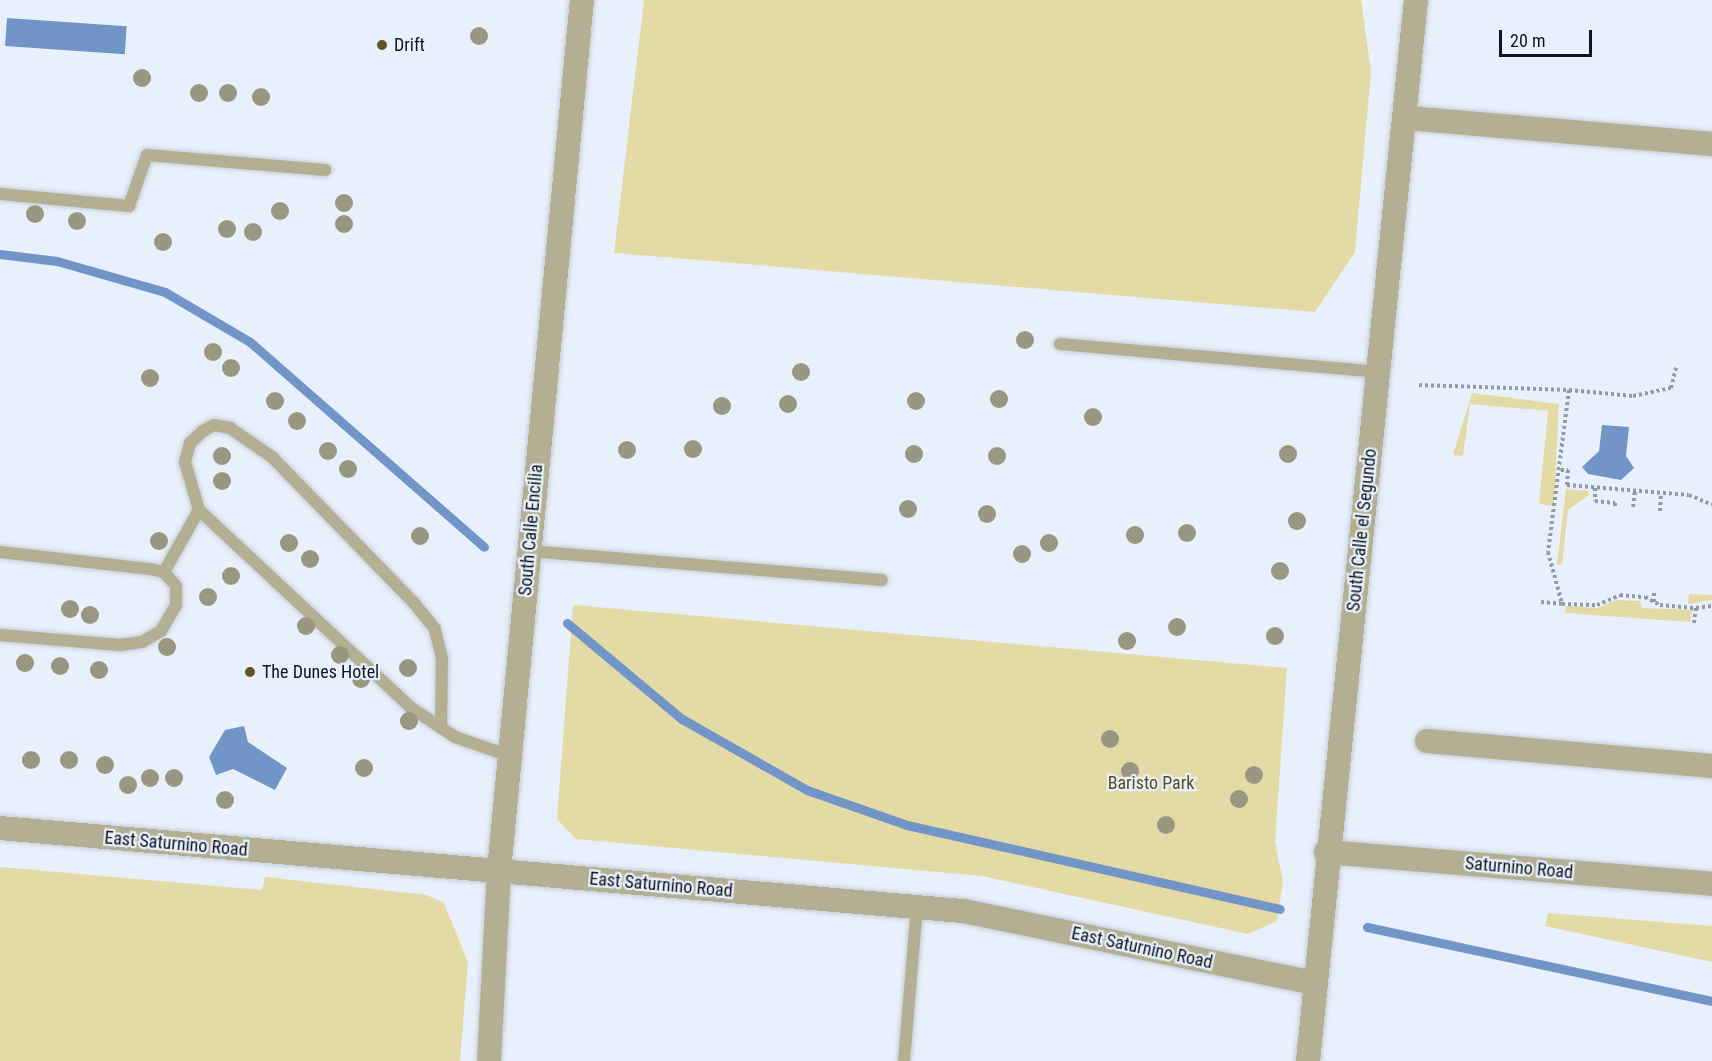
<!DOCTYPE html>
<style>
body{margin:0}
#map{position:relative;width:1712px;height:1061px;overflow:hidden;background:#e8f0fb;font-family:"Roboto Condensed",sans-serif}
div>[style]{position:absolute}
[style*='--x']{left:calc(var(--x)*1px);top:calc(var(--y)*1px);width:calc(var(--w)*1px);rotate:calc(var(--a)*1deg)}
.green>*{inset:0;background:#e4daa6}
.water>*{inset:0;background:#7295c7;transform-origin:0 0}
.stream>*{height:9px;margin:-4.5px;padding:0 4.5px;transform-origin:4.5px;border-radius:4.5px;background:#7295c7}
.path>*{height:4px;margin-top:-2px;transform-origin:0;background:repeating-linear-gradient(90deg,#929aa4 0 3px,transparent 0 6px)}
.roads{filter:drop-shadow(0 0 2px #c5cdd8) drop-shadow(0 0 2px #c5cdd8)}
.service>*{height:12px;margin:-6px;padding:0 6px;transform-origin:6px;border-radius:6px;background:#b4af93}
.minor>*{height:24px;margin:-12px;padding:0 12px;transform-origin:12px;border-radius:12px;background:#b4af93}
.trees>*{width:18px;height:18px;margin:-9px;border-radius:50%;background:#999781}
.dots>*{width:16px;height:16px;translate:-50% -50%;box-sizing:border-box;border:3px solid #e8f0fb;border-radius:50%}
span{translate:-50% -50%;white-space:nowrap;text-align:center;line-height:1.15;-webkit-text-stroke:4.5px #e8f0fb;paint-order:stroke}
.poi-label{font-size:18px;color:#0f151f}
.left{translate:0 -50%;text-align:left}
.street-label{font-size:18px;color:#0f151f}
.park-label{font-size:18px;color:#584e1e}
.scale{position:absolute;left:1499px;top:30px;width:93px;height:27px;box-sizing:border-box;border:3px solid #0f151f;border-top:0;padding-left:8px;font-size:18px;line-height:21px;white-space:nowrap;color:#0f151f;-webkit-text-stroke:4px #e8f0fb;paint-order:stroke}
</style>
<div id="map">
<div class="green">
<div style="clip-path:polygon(644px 0,1361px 0,1371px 71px,1355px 252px,1315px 312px,614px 253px)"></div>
<div style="clip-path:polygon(1472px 393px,1559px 404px,1554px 506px,1539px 504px,1548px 411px,1470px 404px,1463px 456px,1453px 455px)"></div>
<div style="clip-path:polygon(1566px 489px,1588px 491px,1589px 495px,1568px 510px,1562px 565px,1557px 564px)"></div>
<div style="clip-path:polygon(1689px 594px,1712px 595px,1712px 600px,1688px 604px)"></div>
<div style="clip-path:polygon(1616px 600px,1640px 601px,1642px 608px,1692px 610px,1690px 622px,1565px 613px,1566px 606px,1598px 608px)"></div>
<div style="clip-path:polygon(573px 605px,1287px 668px,1275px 842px,1283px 882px,1277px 921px,1248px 934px,982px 876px,576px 839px,557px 819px)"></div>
<div style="clip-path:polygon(0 867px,262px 890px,265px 877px,427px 895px,444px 903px,468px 962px,460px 1061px,0 1061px)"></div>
<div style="clip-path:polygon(1548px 913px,1712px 926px,1712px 962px,1545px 926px)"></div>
</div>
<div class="water">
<div style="left:7px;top:18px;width:120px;height:28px;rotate:4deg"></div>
<div style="clip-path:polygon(1602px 425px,1629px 427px,1626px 456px,1634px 468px,1621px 480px,1588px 474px,1582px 467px,1599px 451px)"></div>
<div style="clip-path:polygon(244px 726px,248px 742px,287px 768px,275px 790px,233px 769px,216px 775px,209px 757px,225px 730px)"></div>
</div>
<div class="stream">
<div style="--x:0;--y:254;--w:57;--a:7"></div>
<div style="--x:57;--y:261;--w:112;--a:16"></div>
<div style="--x:165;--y:292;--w:99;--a:30.5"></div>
<div style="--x:250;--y:342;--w:311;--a:41.2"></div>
<div style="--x:567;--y:623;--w:150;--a:39.9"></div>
<div style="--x:682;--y:719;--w:144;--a:29.6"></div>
<div style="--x:807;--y:790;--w:106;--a:19.3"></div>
<div style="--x:907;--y:825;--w:382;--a:12.7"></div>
<div style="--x:1367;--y:927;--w:353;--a:12.1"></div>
</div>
<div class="path">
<div style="--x:1419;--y:385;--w:150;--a:1.9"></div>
<div style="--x:1569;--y:390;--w:163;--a:97.4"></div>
<div style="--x:1548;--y:552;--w:54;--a:74.9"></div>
<div style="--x:1562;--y:604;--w:35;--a:2"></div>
<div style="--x:1597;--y:605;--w:25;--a:-23"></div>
<div style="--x:1620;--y:595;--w:25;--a:5"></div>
<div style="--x:1645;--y:597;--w:17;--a:28"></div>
<div style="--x:1660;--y:605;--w:36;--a:5"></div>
<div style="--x:1696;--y:608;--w:15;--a:98"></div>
<div style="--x:1569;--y:390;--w:64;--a:5.4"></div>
<div style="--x:1633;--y:396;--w:39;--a:-12"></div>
<div style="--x:1671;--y:388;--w:21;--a:-76"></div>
<div style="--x:1561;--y:470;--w:7;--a:0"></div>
<div style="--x:1568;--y:470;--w:15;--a:94"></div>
<div style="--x:1567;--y:485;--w:122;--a:4.7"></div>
<div style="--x:1689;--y:495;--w:25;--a:23"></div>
<div style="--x:1595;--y:488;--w:13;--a:90"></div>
<div style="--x:1595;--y:501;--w:20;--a:6"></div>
<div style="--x:1615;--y:503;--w:5;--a:90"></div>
<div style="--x:1633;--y:507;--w:16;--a:-83"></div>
<div style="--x:1660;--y:511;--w:18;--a:-87"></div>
<div style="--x:1541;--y:602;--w:21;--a:5"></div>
<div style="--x:1654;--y:602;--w:12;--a:-90"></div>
<div style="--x:1696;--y:608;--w:16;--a:-7"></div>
</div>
<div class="roads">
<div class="service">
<div style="--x:0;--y:194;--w:130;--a:5.3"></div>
<div style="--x:129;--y:206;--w:54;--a:-70.6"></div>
<div style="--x:147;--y:155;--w:179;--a:4.8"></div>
<div style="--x:1060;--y:344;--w:321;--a:5"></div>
<div style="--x:529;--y:551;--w:354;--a:4.7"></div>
<div style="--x:0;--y:552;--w:151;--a:6.5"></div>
<div style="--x:150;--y:569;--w:14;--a:12"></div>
<div style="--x:164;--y:572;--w:18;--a:49"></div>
<div style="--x:176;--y:586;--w:19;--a:90"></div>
<div style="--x:176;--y:605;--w:30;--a:120"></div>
<div style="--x:161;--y:631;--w:22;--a:150"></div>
<div style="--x:142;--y:642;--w:22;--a:172"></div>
<div style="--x:120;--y:645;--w:120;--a:-175.2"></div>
<div style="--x:164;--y:572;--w:71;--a:-60.6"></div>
<div style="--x:441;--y:728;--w:70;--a:-89.2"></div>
<div style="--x:442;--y:658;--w:30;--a:-104"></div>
<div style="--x:435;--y:629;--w:32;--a:-129"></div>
<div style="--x:415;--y:604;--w:205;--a:-134.2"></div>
<div style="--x:272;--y:457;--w:51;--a:-145.4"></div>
<div style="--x:230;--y:428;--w:16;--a:-169"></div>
<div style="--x:214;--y:425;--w:13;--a:151"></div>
<div style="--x:203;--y:431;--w:18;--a:137"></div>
<div style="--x:190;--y:443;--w:20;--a:105"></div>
<div style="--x:185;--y:462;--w:50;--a:73.7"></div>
<div style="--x:199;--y:510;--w:289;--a:43"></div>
<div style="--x:410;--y:707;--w:54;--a:33.7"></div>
<div style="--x:455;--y:737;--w:58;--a:19.1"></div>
<div style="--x:904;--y:1061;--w:155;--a:-85.2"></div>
</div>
<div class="minor">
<div style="--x:1408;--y:118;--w:305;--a:4.9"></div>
<div style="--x:1427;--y:741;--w:286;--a:5"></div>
<div style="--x:0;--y:828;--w:967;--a:4.93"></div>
<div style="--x:963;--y:911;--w:359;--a:11.6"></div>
<div style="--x:1326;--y:852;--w:387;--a:4.7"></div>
<div style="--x:489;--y:1061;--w:190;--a:-87"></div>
<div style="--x:499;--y:871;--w:875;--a:-84.56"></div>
<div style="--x:1308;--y:1061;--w:1066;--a:-84.19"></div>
</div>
</div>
<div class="trees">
<div style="left:479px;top:36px"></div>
<div style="left:142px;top:78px"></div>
<div style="left:199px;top:93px"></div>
<div style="left:228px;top:93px"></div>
<div style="left:261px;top:97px"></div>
<div style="left:344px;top:203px"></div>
<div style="left:280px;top:211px"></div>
<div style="left:35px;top:214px"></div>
<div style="left:77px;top:221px"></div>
<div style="left:344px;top:224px"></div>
<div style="left:227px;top:229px"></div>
<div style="left:253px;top:232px"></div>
<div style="left:163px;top:242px"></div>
<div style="left:1025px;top:340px"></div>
<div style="left:213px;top:352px"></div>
<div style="left:231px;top:368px"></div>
<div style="left:801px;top:372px"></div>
<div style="left:150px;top:378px"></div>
<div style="left:999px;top:399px"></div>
<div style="left:275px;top:401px"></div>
<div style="left:916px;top:401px"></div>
<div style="left:788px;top:404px"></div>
<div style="left:722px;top:406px"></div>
<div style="left:1093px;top:417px"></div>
<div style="left:297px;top:421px"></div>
<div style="left:693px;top:449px"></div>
<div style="left:627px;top:450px"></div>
<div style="left:328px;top:451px"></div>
<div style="left:914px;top:454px"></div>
<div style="left:1288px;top:454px"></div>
<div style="left:222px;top:456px"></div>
<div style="left:997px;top:456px"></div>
<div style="left:348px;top:469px"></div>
<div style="left:222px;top:481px"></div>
<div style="left:908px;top:509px"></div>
<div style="left:987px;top:514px"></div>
<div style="left:1297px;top:521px"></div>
<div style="left:1187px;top:533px"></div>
<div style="left:1135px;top:535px"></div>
<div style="left:420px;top:536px"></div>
<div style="left:159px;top:541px"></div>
<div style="left:289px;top:543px"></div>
<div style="left:1049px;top:543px"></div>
<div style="left:1022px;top:554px"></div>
<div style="left:310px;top:559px"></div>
<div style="left:1280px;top:571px"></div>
<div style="left:231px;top:576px"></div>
<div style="left:208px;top:597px"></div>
<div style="left:70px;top:609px"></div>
<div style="left:90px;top:615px"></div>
<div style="left:306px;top:626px"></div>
<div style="left:1177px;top:627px"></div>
<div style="left:1275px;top:636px"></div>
<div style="left:1127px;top:641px"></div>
<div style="left:167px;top:647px"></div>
<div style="left:340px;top:655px"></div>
<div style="left:25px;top:663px"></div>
<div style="left:60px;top:666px"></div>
<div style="left:408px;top:668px"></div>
<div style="left:99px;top:670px"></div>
<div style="left:361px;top:679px"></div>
<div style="left:409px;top:721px"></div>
<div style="left:1110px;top:739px"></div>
<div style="left:31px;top:760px"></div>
<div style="left:69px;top:760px"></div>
<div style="left:105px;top:765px"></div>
<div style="left:364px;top:768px"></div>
<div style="left:1130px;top:771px"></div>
<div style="left:1254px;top:775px"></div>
<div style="left:150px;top:778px"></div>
<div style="left:174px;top:778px"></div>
<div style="left:128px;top:785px"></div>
<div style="left:1239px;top:799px"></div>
<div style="left:225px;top:800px"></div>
<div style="left:1166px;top:825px"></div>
</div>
<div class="dots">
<div style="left:382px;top:45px;background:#605622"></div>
<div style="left:250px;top:672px;background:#605622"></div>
</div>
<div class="poi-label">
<span class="left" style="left:394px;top:45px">Drift</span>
<span class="left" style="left:262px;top:672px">The Dunes Hotel</span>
</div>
<div class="street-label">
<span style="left:531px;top:530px;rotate:-85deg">South Calle Encilia</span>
<span style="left:1362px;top:530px;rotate:-84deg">South Calle el Segundo</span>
<span style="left:176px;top:844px;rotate:5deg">East Saturnino Road</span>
<span style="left:1519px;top:868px;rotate:5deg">Saturnino Road</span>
<span style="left:661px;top:885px;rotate:5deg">East Saturnino Road</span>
<span style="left:1142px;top:948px;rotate:12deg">East Saturnino Road</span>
</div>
<div class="park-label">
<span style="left:1151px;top:783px">Baristo Park</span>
</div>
<div class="scale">20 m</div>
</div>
